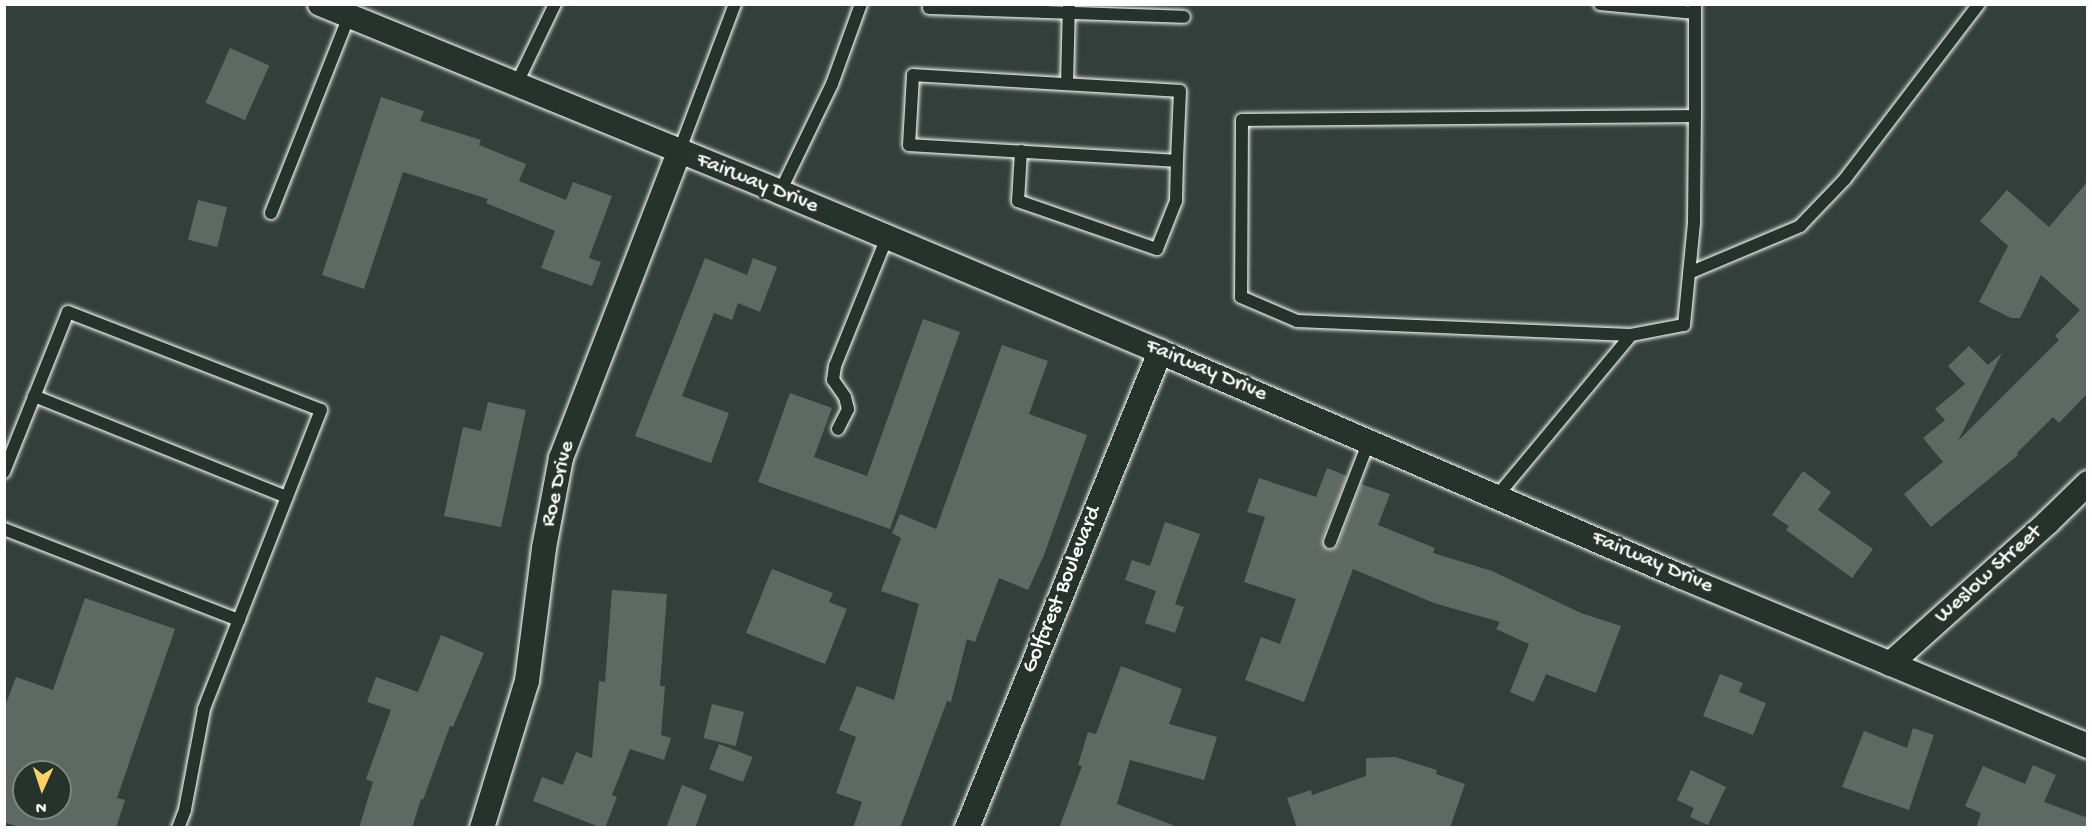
<!DOCTYPE html>
<style>
body{margin:0}
#map{position:relative;width:2092px;height:832px;overflow:hidden;background:#333f3a;font-family:"Gochi Hand",sans-serif}
div>[style]{position:absolute}
[style*='--x']{left:calc(var(--x)*1px);top:calc(var(--y)*1px);width:calc(var(--w)*1px);rotate:calc(var(--a)*1deg)}
.building>*{inset:0;background:#5f6964;transform-origin:0 0}
.roads{filter:drop-shadow(0 0 2px #fff) drop-shadow(0 0 2px #fff)}
.lane>*{height:12px;margin:-6px;padding:0 6px;transform-origin:6px;border-radius:6px;background:#26332d}
.street>*{height:24px;margin:-12px;padding:0 12px;transform-origin:12px;border-radius:12px;background:#26332d}
span{translate:-50% -50%;white-space:nowrap;text-align:center;line-height:1.15;-webkit-text-stroke:5px #26332d;paint-order:stroke}
.street-label{font-size:22px;color:#fff}
.frame{position:absolute;inset:0;border:6px solid #fff;pointer-events:none}
.north{position:absolute;left:12px;top:760px;width:60px;height:60px;box-sizing:border-box;background:#26332d;border:2px solid #7d8581;border-radius:50%;rotate:183deg;font-size:16px;font-weight:700;line-height:24px;text-align:center;color:#fff}
.north::after{content:'';display:block;margin:auto;width:21px;height:27px;background:#ffd166;clip-path:polygon(50% 0,100% 100%,50% 72%,0 100%)}
</style>
<div id="map">
<div class="building">
<div style="left:230px;top:48px;width:43px;height:60px;rotate:24deg"></div>
<div style="clip-path:polygon(381px 97px,424px 111px,420px 121px,481px 140px,479px 145px,526px 164px,519px 181px,566px 200px,573px 182px,612px 196px,589px 258px,601px 262px,592px 286px,541px 268px,555px 231px,486px 203px,488px 199px,403px 172px,364px 289px,322px 275px)"></div>
<div style="clip-path:polygon(2088px 181px,2088px 393px,2059px 423px,2053px 417px,2017px 453px,2018px 455px,1931px 527px,1904px 494px,1943px 462px,1923px 438px,1945px 420px,1935px 409px,1965px 384px,1948px 366px,1969px 346px,1988px 365px,2002px 353px,1958px 441px,2059px 340px,2055px 336px,2080px 310px,2041px 275px,2020px 318px,2011px 318px,1979px 302px,2008px 246px,1980px 221px,2007px 190px,2049px 227px)"></div>
<div style="left:198px;top:200px;width:30px;height:41px;rotate:14deg"></div>
<div style="clip-path:polygon(705px 258px,747px 275px,753px 258px,777px 267px,760px 312px,738px 303px,732px 320px,714px 313px,682px 396px,729px 413px,711px 463px,635px 436px)"></div>
<div style="clip-path:polygon(923px 319px,960px 332px,890px 529px,758px 482px,790px 393px,832px 408px,814px 457px,867px 476px)"></div>
<div style="clip-path:polygon(1002px 345px,1048px 361px,1029px 414px,1087px 435px,1044px 555px,1028px 590px,999px 578px,975px 642px,967px 639px,951px 702px,947px 701px,900px 828px,853px 828px,862px 802px,836px 793px,856px 737px,839px 730px,857px 686px,894px 700px,919px 604px,881px 591px,901px 538px,892px 533px,900px 514px,936px 529px)"></div>
<div style="clip-path:polygon(488px 402px,526px 410px,501px 527px,444px 516px,463px 427px,481px 431px)"></div>
<div style="clip-path:polygon(1327px 468px,1347px 476px,1322px 539px,1327px 549px,1332px 550px,1338px 545px,1361px 484px,1390px 494px,1378px 525px,1435px 548px,1433px 553px,1492px 571px,1581px 613px,1621px 626px,1596px 693px,1546px 674px,1534px 702px,1510px 692px,1529px 644px,1496px 629px,1500px 622px,1434px 603px,1353px 569px,1304px 702px,1245px 680px,1261px 637px,1280px 644px,1296px 599px,1244px 582px,1265px 517px,1247px 512px,1259px 478px,1316px 497px)"></div>
<div style="clip-path:polygon(1803px 471px,1831px 492px,1818px 510px,1873px 549px,1852px 578px,1786px 530px,1789px 526px,1772px 515px)"></div>
<div style="clip-path:polygon(1165px 522px,1200px 534px,1175px 604px,1184px 607px,1175px 633px,1145px 623px,1156px 591px,1125px 580px,1132px 560px,1150px 566px)"></div>
<div style="clip-path:polygon(772px 569px,833px 593px,829px 602px,847px 609px,825px 664px,746px 633px)"></div>
<div style="clip-path:polygon(612px 590px,667px 594px,660px 686px,665px 686px,661px 735px,671px 738px,664px 760px,630px 749px,612px 795px,617px 797px,605px 828px,602px 828px,533px 801px,542px 777px,563px 785px,576px 752px,592px 758px,599px 681px,605px 682px)"></div>
<div style="clip-path:polygon(evenodd,85px 598px,175px 629px,117px 798px,125px 800px,116px 828px,21px 828px,4px 822px,4px 709px,16px 677px,53px 690px,85px 598px,24px 772px,60px 772px,60px 808px,24px 808px,24px 772px)"></div>
<div style="clip-path:polygon(441px 635px,484px 653px,453px 727px,450px 726px,423px 800px,421px 799px,412px 828px,359px 828px,373px 782px,366px 779px,391px 710px,367px 702px,376px 677px,418px 692px)"></div>
<div style="clip-path:polygon(1121px 666px,1182px 689px,1169px 724px,1217px 737px,1204px 780px,1130px 760px,1117px 804px,1173px 825px,1173px 828px,1059px 828px,1082px 766px,1078px 765px,1088px 732px,1096px 734px)"></div>
<div style="clip-path:polygon(1720px 674px,1743px 683px,1739px 692px,1766px 703px,1753px 735px,1703px 716px)"></div>
<div style="left:712px;top:704px;width:33px;height:35px;rotate:14deg"></div>
<div style="clip-path:polygon(1913px 728px,1934px 735px,1909px 810px,1842px 787px,1864px 731px,1907px 748px)"></div>
<div style="left:719px;top:744px;width:36px;height:27px;rotate:21deg"></div>
<div style="clip-path:polygon(1395px 757px,1437px 770px,1436px 774px,1465px 784px,1450px 828px,1297px 828px,1287px 798px,1311px 790px,1312px 795px,1366px 776px,1366px 758px)"></div>
<div style="clip-path:polygon(2033px 765px,2056px 775px,2044px 802px,2088px 818px,2088px 828px,1976px 828px,1981px 813px,1965px 806px,1983px 766px,2025px 784px)"></div>
<div style="clip-path:polygon(1691px 770px,1726px 787px,1708px 825px,1690px 817px,1694px 808px,1677px 800px)"></div>
<div style="clip-path:polygon(682px 785px,707px 795px,695px 828px,666px 828px)"></div>
</div>
<div class="roads">
<div class="lane">
<div style="--x:1600;--y:4;--w:95;--a:5.4"></div>
<div style="--x:929;--y:8;--w:255;--a:2"></div>
<div style="--x:913;--y:75;--w:267;--a:3.4"></div>
<div style="--x:1180;--y:91;--w:70;--a:92.5"></div>
<div style="--x:1177;--y:161;--w:268;--a:-176.6"></div>
<div style="--x:909;--y:145;--w:70;--a:-86.7"></div>
<div style="--x:1067;--y:84;--w:80;--a:-88.6"></div>
<div style="--x:516;--y:85;--w:90;--a:-64.3"></div>
<div style="--x:1695;--y:116;--w:453;--a:179.5"></div>
<div style="--x:1242;--y:120;--w:177;--a:90.3"></div>
<div style="--x:1241;--y:297;--w:61;--a:23.2"></div>
<div style="--x:1297;--y:321;--w:334;--a:2.4"></div>
<div style="--x:1631;--y:335;--w:54;--a:-10.7"></div>
<div style="--x:1684;--y:325;--w:102;--a:-84.4"></div>
<div style="--x:1694;--y:223;--w:107;--a:-89.5"></div>
<div style="--x:1695;--y:116;--w:112;--a:-90"></div>
<div style="--x:1021;--y:151;--w:50;--a:93.4"></div>
<div style="--x:1018;--y:201;--w:147;--a:19.1"></div>
<div style="--x:1157;--y:249;--w:52;--a:-68.4"></div>
<div style="--x:1176;--y:201;--w:40;--a:-88.6"></div>
<div style="--x:679;--y:152;--w:158;--a:-69.3"></div>
<div style="--x:780;--y:192;--w:120;--a:-64.3"></div>
<div style="--x:832;--y:84;--w:85;--a:-70.1"></div>
<div style="--x:271;--y:213;--w:212;--a:-68.4"></div>
<div style="--x:1689;--y:273;--w:121;--a:-22.9"></div>
<div style="--x:1800;--y:226;--w:65;--a:-46.2"></div>
<div style="--x:1845;--y:179;--w:220;--a:-52.6"></div>
<div style="--x:34;--y:396;--w:272;--a:21.8"></div>
<div style="--x:838;--y:429;--w:22;--a:-63"></div>
<div style="--x:848;--y:409;--w:12;--a:-104"></div>
<div style="--x:845;--y:397;--w:21;--a:-125"></div>
<div style="--x:833;--y:380;--w:14;--a:-82"></div>
<div style="--x:835;--y:366;--w:139;--a:-68"></div>
<div style="--x:4;--y:472;--w:172;--a:-68.2"></div>
<div style="--x:68;--y:312;--w:271;--a:21.2"></div>
<div style="--x:321;--y:410;--w:321;--a:111.4"></div>
<div style="--x:204;--y:709;--w:103;--a:100.7"></div>
<div style="--x:185;--y:810;--w:19;--a:111"></div>
<div style="--x:1497;--y:496;--w:209;--a:-50.2"></div>
<div style="--x:4;--y:529;--w:252;--a:21.2"></div>
<div style="--x:1330;--y:542;--w:108;--a:-68.9"></div>
</div>
<div class="street">
<div style="--x:320;--y:4;--w:497;--a:22.2"></div>
<div style="--x:780;--y:192;--w:412;--a:22.8"></div>
<div style="--x:1160;--y:352;--w:568;--a:23.32"></div>
<div style="--x:1682;--y:577;--w:440;--a:22.6"></div>
<div style="--x:1890;--y:664;--w:212;--a:-41.9"></div>
<div style="--x:2048;--y:522;--w:56;--a:-44.3"></div>
<div style="--x:482;--y:828;--w:154;--a:-73"></div>
<div style="--x:527;--y:681;--w:134;--a:-82.7"></div>
<div style="--x:544;--y:548;--w:92;--a:-79.3"></div>
<div style="--x:561;--y:458;--w:328;--a:-68.9"></div>
<div style="--x:967;--y:828;--w:514;--a:-67.93"></div>
</div>
</div>
<div class="street-label">
<span style="left:757px;top:184px;rotate:22deg">Fairway Drive</span>
<span style="left:1206px;top:371px;rotate:23deg">Fairway Drive</span>
<span style="left:559px;top:484px;rotate:-77deg">Roe Drive</span>
<span style="left:1652px;top:563px;rotate:23deg">Fairway Drive</span>
<span style="left:1989px;top:575px;rotate:-42deg">Weslow Street</span>
<span style="left:1063px;top:590px;rotate:-68deg">Golfcrest Boulevard</span>
</div>
<div class="frame"></div>
<div class="north">N</div>
</div>
